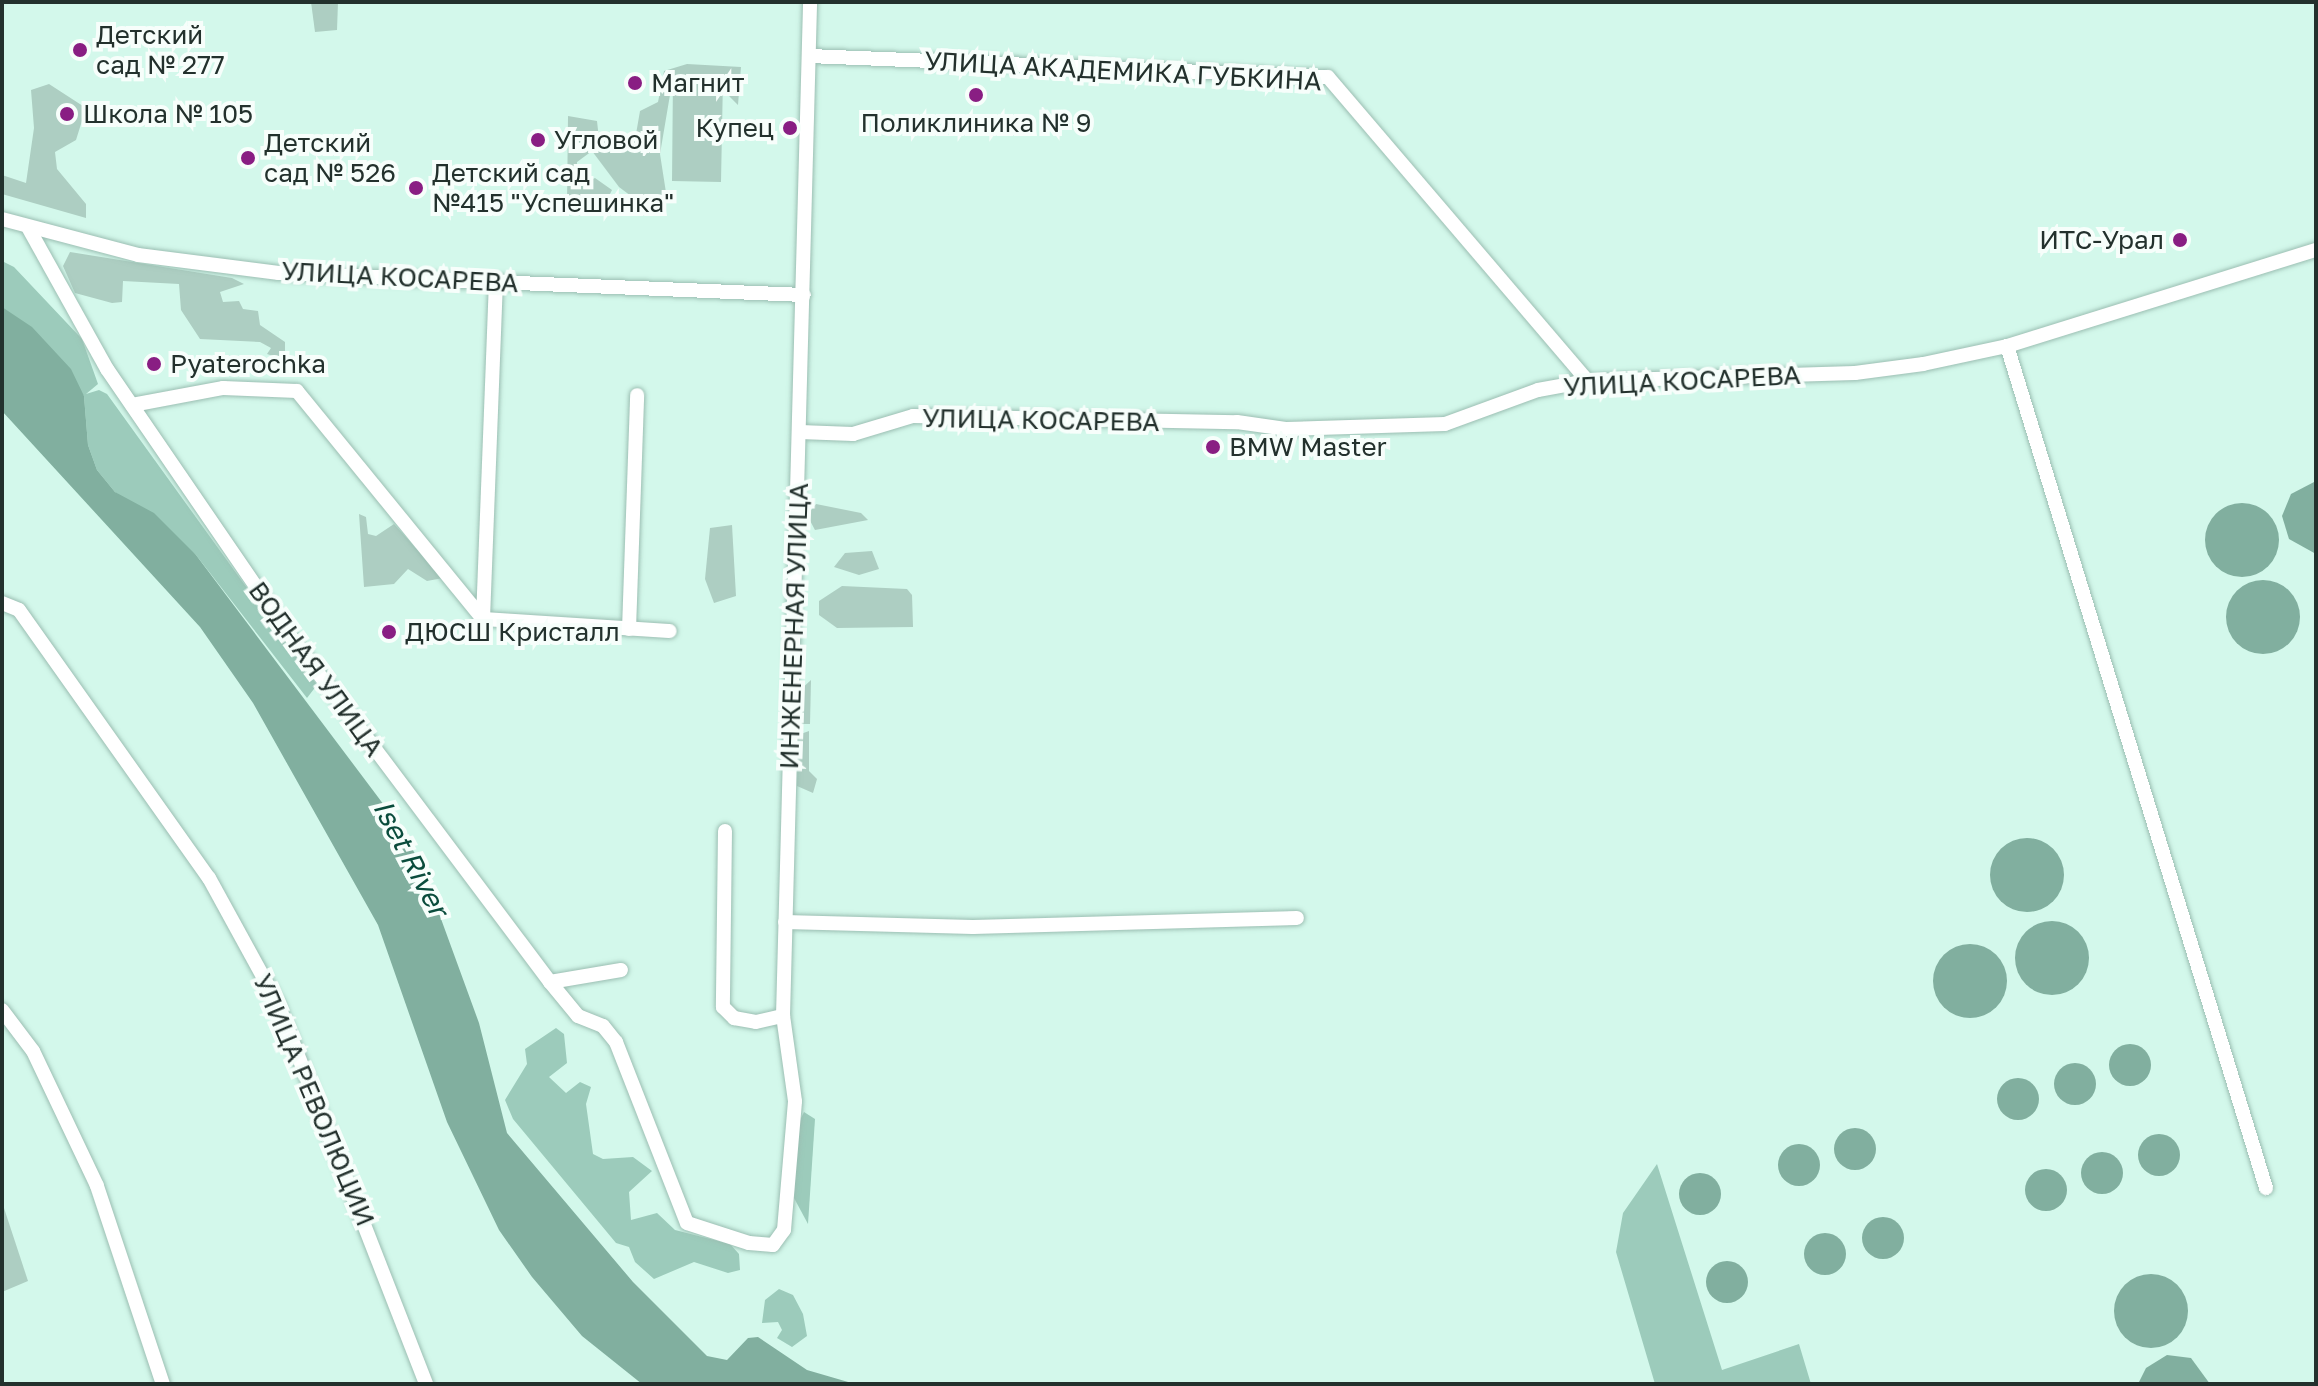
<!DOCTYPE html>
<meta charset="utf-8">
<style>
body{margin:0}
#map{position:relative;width:2318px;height:1386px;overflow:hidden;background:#d3f8eb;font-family:"Golos Text",sans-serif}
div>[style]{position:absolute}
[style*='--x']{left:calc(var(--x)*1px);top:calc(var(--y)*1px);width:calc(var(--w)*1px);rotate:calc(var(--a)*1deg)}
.green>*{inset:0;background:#adcec2}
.forest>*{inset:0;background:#9ccbbb}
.water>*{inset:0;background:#81af9f}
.round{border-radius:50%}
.roads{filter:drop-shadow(0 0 2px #9bbeb2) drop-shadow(0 0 2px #9bbeb2)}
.minor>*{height:14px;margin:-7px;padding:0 7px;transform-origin:7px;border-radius:7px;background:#fff}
.dots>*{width:22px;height:22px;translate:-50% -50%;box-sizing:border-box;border:4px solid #f7fefb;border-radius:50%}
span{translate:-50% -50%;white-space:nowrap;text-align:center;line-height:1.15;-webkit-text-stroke:8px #f7fefb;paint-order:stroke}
.poi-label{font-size:26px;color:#23312d}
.left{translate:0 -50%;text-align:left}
.right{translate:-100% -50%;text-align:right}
.street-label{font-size:26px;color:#23312d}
.water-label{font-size:28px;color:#0a4c3c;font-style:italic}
.frame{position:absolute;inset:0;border:4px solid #23312d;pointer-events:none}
</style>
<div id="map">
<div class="green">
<div style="clip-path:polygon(311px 2px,338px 2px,337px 30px,315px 32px)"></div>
<div style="clip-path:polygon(687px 64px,741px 67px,738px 105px,729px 96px,723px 76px,674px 76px,723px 78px,721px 182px,672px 181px,673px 77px,660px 154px,667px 199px,643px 205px,619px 187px,592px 151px,577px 162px,578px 186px,595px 178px,612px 190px,603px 208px,588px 213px,567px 205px,568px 116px,597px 121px,599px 139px,624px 142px,636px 134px,640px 111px,658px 102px,664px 71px)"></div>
<div style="clip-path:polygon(49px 84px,86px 108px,76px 140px,55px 152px,57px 169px,86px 204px,86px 218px,2px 194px,2px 175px,26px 183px,34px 128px,31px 90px)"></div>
<div style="clip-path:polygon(70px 252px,232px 278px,244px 284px,220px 292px,223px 302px,239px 301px,243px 309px,258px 311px,260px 325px,285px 342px,285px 353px,279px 358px,267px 354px,271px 348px,260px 342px,200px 339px,181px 310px,179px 284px,123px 281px,122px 302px,112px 303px,75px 293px,63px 266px)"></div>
<div style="clip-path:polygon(816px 504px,861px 513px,868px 520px,815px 530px,807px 515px)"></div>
<div style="clip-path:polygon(359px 514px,366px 517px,368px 534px,376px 536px,394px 524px,443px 578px,427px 581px,408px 569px,394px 584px,364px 587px)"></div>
<div style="clip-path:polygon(732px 525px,736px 596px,714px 603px,705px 579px,710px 528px)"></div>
<div style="clip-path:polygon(872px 551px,879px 569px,859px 575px,834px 567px,845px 553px)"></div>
<div style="clip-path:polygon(842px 586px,907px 589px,912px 595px,913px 627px,837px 628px,819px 615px,819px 601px)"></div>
<div style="clip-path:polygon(811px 680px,810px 724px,801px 724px,799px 691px)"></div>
<div style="clip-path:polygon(809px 731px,809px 771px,817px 779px,813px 793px,797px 786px,798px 735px)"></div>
<div style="clip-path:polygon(2px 1202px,28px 1281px,2px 1292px)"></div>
</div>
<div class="forest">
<div style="clip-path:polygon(2px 261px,14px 267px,82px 339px,98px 384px,86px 394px,99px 390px,107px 394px,317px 685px,307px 698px,196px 555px,115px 492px,97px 470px,88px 445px,84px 396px,2px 307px)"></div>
<div style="clip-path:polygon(556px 1028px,564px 1034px,567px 1063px,549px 1077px,566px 1093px,580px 1082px,591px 1087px,586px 1104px,593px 1154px,603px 1159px,633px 1157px,652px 1171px,629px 1192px,631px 1220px,657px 1213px,675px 1230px,730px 1244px,739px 1254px,740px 1270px,728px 1273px,694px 1262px,654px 1279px,635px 1262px,629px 1247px,616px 1243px,513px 1119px,505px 1100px,527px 1064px,525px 1049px)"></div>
<div style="clip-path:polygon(804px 1112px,815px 1119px,808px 1224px,794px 1198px,798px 1124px)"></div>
<div style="clip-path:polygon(1657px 1164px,1722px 1370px,1799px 1344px,1811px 1384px,1655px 1384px,1616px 1252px,1623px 1213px)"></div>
<div style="clip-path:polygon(779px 1289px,793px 1295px,803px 1314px,807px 1336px,792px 1347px,777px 1338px,782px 1330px,778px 1322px,762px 1323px,765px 1300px)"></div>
</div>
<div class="water">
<div style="clip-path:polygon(2px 307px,32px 327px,71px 369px,84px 396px,88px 445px,97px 470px,115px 492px,154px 513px,196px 555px,396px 821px,421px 864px,479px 1023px,507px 1133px,633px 1282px,707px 1356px,727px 1360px,748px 1338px,758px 1337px,807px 1370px,855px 1384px,642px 1384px,582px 1336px,532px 1277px,499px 1230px,447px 1122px,378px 925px,253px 703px,200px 627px,2px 411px)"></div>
<div style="clip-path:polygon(2316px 481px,2316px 554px,2289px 539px,2282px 516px,2291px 494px)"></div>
<div class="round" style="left:2205px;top:503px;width:74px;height:74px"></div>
<div class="round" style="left:2226px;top:580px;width:74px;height:74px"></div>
<div class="round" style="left:1990px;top:838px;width:74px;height:74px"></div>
<div class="round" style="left:2015px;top:921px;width:74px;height:74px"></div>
<div class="round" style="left:1933px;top:944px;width:74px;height:74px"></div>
<div class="round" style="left:2109px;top:1044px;width:42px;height:42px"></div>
<div class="round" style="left:2054px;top:1063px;width:42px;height:42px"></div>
<div class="round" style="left:1997px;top:1078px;width:42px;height:42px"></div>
<div class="round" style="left:1834px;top:1128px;width:42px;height:42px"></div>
<div class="round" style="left:2138px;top:1134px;width:42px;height:42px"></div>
<div class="round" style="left:1778px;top:1144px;width:42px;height:42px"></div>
<div class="round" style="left:2081px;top:1152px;width:42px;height:42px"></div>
<div class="round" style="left:2025px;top:1169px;width:42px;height:42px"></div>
<div class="round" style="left:1679px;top:1173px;width:42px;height:42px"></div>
<div class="round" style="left:1862px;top:1217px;width:42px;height:42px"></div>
<div class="round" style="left:1804px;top:1233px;width:42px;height:42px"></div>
<div class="round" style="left:1706px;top:1261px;width:42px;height:42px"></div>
<div class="round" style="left:2114px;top:1274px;width:74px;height:74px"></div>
<div style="clip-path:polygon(2167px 1355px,2191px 1358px,2210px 1384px,2138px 1384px,2146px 1368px)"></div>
</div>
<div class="roads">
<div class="minor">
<div style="--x:809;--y:56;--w:519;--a:2.32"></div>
<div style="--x:1328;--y:77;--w:400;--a:49.5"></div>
<div style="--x:2;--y:219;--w:141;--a:14.8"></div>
<div style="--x:138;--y:255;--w:142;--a:7.3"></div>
<div style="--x:279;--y:273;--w:525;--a:2.4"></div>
<div style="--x:29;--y:229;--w:160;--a:60.9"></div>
<div style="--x:107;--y:369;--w:315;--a:55.6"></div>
<div style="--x:285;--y:629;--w:441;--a:53.1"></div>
<div style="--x:550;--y:982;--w:44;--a:50.5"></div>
<div style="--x:578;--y:1016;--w:27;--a:22"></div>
<div style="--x:603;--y:1026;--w:21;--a:51"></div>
<div style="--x:616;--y:1042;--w:194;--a:68.6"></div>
<div style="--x:687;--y:1223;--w:65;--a:17.9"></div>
<div style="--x:749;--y:1243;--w:24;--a:5"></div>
<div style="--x:773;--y:1245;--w:19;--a:-54"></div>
<div style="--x:784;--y:1230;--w:129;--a:-85.1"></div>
<div style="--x:795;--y:1101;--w:86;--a:-98"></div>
<div style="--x:783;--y:1016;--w:1014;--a:-88.47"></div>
<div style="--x:2007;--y:346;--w:881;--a:72.9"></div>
<div style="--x:132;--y:405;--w:93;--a:-10.6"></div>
<div style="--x:223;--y:388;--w:74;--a:2.3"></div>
<div style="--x:297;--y:391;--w:294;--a:50.8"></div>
<div style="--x:483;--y:619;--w:187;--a:3.7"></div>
<div style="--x:800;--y:432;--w:53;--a:2.2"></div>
<div style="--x:853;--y:434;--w:63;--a:-16.7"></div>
<div style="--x:913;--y:416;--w:324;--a:1.1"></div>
<div style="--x:1237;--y:422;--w:49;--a:8.1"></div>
<div style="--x:1286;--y:429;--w:159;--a:-1.8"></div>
<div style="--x:1445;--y:424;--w:99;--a:-20.1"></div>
<div style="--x:1538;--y:390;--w:51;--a:-10.2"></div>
<div style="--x:1588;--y:381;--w:267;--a:-1.7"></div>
<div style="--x:1855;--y:373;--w:69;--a:-7.5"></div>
<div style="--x:1923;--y:364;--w:86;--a:-12.1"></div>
<div style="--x:2007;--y:346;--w:324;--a:-17.3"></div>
<div style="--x:2;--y:603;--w:18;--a:22"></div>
<div style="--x:19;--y:610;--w:329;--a:54.7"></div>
<div style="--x:209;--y:878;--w:144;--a:61.3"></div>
<div style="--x:278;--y:1004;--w:408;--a:68.7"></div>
<div style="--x:483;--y:619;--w:337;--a:-87.8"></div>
<div style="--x:629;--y:629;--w:234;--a:-88"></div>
<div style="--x:725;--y:831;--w:176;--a:90.7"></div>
<div style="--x:723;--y:1007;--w:16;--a:45"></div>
<div style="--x:734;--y:1018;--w:22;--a:10"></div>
<div style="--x:756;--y:1022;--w:28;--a:-13"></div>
<div style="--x:785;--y:922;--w:188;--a:1.5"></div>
<div style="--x:973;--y:927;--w:324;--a:-1.6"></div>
<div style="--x:550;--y:982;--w:72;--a:-9.6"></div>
<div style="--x:2;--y:1010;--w:51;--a:52.9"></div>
<div style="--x:33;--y:1051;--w:149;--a:64.6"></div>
<div style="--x:97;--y:1186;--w:209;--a:71.6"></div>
</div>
</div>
<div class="dots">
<div style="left:80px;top:50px;background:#891e83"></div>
<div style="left:635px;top:83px;background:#891e83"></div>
<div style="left:976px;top:95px;background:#891e83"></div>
<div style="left:67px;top:114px;background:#891e83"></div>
<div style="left:790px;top:128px;background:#891e83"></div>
<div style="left:538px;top:140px;background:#891e83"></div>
<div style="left:248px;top:158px;background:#891e83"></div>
<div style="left:416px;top:188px;background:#891e83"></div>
<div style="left:2180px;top:240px;background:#891e83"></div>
<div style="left:154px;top:364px;background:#891e83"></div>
<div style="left:1213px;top:447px;background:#891e83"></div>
<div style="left:389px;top:632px;background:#891e83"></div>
</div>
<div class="poi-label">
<span class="left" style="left:96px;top:50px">Детcкий<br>сад № 277</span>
<span class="left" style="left:651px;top:83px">Магнит</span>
<span class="left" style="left:83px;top:114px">Школа № 105</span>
<span style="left:976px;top:123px">Поликлиника № 9</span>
<span class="right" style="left:774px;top:128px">Купец</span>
<span class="left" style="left:554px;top:140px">Угловой</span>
<span class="left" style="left:264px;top:158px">Детcкий<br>сад № 526</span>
<span class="left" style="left:432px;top:188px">Детский сад<br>№415 "Успешинка"</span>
<span class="right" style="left:2164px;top:240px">ИТС-Урал</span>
<span class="left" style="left:170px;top:364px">Pyaterochka</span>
<span class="left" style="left:1229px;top:447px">BMW Master</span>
<span class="left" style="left:405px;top:632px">ДЮСШ Кристалл</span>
</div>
<div class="street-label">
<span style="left:1123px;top:71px;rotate:3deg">УЛИЦА АКАДЕМИКА ГУБКИНА</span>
<span style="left:400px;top:277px;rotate:3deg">УЛИЦА КОСАРЕВА</span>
<span style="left:1682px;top:381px;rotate:-3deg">УЛИЦА КОСАРЕВА</span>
<span style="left:1041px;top:420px;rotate:1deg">УЛИЦА КОСАРЕВА</span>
<span style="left:794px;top:626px;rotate:-88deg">ИНЖЕНЕРНАЯ УЛИЦА</span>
<span style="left:316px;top:669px;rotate:54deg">ВОДНАЯ УЛИЦА</span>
<span style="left:314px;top:1100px;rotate:67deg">УЛИЦА РЕВОЛЮЦИИ</span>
</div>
<div class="water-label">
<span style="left:411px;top:858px;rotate:62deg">Iset River</span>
</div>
<div class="frame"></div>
</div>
